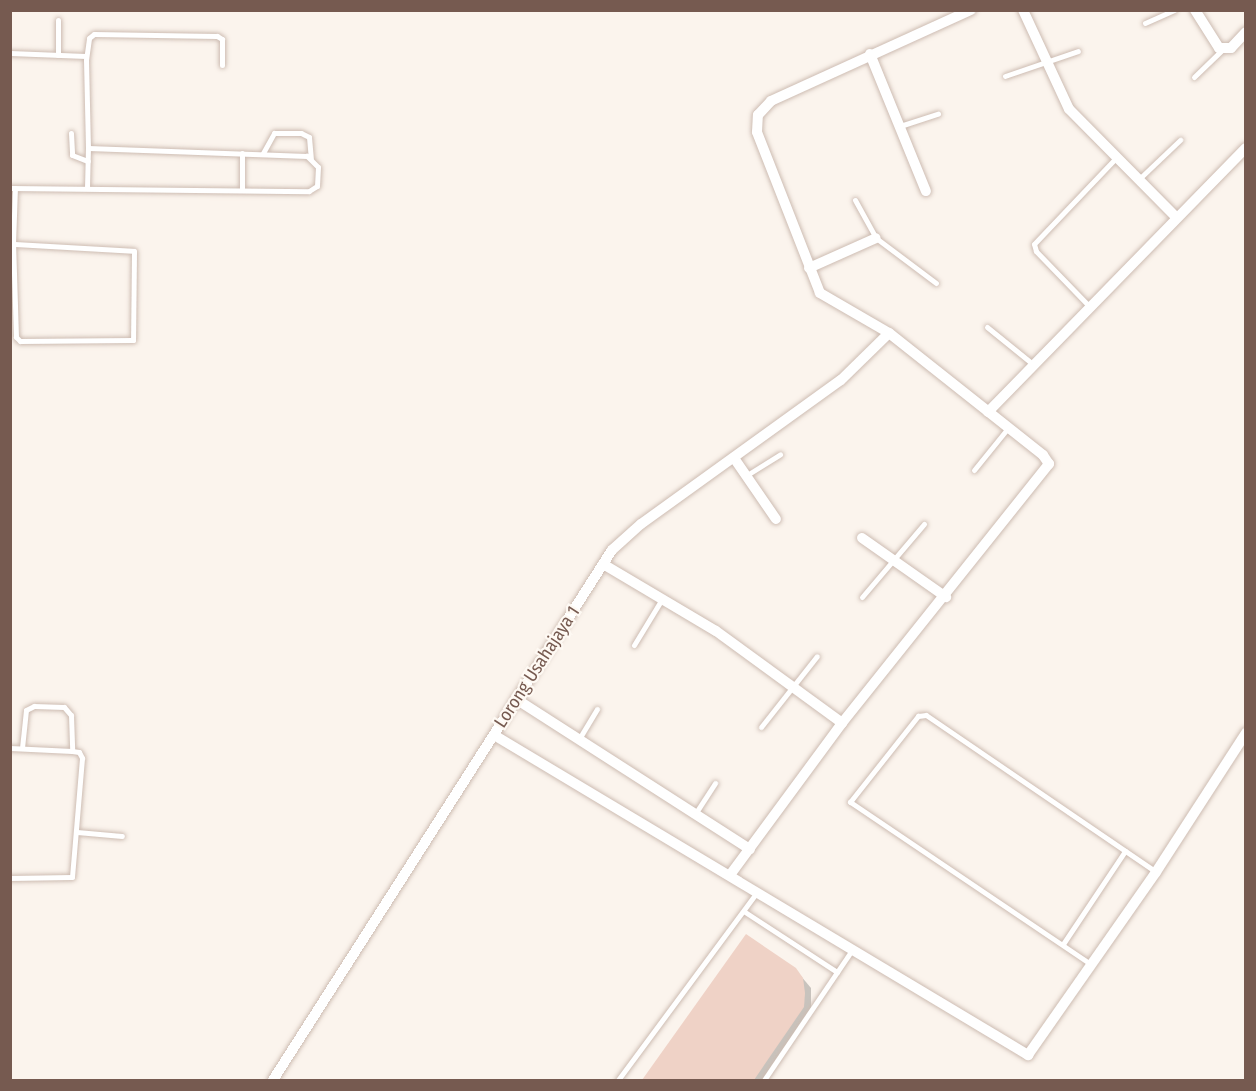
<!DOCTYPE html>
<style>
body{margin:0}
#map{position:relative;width:1256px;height:1091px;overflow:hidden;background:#fbf4ed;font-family:"Fira Sans Condensed",sans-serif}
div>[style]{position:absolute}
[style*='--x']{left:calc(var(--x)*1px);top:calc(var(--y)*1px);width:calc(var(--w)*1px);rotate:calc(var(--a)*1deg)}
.shadow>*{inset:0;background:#0003}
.building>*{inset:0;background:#efd2c6}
.roads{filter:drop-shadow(0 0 2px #cdbcb2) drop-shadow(0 0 2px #cdbcb2)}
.service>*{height:5px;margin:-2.5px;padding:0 2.5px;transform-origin:2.5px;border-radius:2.5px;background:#fff}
.minor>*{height:10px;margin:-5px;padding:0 5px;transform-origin:5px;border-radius:5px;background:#fff}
span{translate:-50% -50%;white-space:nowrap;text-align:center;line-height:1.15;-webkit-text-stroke:4.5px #fef9f3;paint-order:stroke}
.street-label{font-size:18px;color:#765a50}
.frame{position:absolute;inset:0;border:12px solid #765a50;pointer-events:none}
</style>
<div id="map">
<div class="shadow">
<div style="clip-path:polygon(747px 936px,795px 969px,811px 988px,811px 1016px,767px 1080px,644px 1080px)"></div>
</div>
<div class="building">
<div style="clip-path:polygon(746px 934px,796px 968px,803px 978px,805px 993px,804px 1007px,754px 1080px,642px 1080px)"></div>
</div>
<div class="roads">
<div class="service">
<div style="--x:1145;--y:23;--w:32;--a:-24"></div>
<div style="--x:10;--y:53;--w:76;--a:2.3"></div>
<div style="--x:58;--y:55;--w:35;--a:-90"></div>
<div style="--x:1005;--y:76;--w:77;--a:-18.9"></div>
<div style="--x:1194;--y:77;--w:39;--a:-44"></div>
<div style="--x:900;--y:126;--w:40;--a:-18"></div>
<div style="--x:71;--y:133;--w:22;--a:87"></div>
<div style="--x:72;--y:155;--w:17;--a:21"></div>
<div style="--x:242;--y:153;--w:36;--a:90"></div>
<div style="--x:263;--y:153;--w:23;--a:-61"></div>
<div style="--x:274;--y:133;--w:27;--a:0"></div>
<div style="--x:301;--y:133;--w:9;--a:27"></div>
<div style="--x:309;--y:137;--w:21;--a:85"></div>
<div style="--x:1139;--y:179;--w:57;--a:-43.6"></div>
<div style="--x:10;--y:188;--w:299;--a:0.6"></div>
<div style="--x:309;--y:191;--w:9;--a:-32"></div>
<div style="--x:317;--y:186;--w:19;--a:-87"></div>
<div style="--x:318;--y:167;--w:16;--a:-135"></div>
<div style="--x:307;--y:156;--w:219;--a:-177.9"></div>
<div style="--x:88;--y:148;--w:88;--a:-91.3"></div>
<div style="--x:86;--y:60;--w:22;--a:-82"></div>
<div style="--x:89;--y:38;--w:6;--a:-39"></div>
<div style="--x:94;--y:34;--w:123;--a:0.9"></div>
<div style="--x:217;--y:36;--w:6;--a:31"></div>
<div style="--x:222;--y:39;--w:26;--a:90"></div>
<div style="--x:87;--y:188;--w:40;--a:-88.6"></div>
<div style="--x:855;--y:200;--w:43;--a:61.1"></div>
<div style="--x:876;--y:238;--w:75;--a:36.9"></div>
<div style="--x:13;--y:244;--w:121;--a:3.3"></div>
<div style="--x:134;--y:251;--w:89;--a:90.6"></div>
<div style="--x:133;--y:340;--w:113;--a:179.5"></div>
<div style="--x:20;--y:341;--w:6;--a:-135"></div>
<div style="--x:16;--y:337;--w:93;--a:-91.8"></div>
<div style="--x:13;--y:244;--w:56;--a:-88"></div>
<div style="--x:1090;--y:307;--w:78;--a:-134"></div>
<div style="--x:1036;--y:251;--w:7;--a:-106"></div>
<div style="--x:1034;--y:244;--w:119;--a:-46.4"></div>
<div style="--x:987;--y:327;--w:60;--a:39"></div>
<div style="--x:974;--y:470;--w:54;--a:-51"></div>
<div style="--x:747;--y:475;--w:39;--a:-32"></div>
<div style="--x:862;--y:597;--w:96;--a:-49.7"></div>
<div style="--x:634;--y:645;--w:54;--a:-58.7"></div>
<div style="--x:761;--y:727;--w:90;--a:-51.7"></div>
<div style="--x:579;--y:739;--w:35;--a:-59"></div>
<div style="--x:10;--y:748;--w:62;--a:2.8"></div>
<div style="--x:72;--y:751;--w:7;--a:8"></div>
<div style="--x:79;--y:752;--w:7;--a:63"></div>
<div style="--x:82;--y:758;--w:119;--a:94.8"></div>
<div style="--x:72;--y:877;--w:62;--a:179.1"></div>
<div style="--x:22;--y:748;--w:38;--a:-84"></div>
<div style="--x:26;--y:710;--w:9;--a:-27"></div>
<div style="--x:34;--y:706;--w:30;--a:2"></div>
<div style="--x:64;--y:707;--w:11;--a:49"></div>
<div style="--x:71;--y:715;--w:36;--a:88"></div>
<div style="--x:695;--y:814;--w:37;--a:-57"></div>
<div style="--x:77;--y:832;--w:45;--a:5.1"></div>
<div style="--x:745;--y:912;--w:110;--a:33.1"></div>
<div style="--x:1063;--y:944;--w:112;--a:-56.3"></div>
<div style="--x:1092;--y:965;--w:292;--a:-146"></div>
<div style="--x:850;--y:802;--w:110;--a:-51.7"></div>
<div style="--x:918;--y:716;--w:8;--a:-7"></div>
<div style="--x:926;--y:715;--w:278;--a:34.3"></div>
<div style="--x:618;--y:1080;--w:235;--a:-53.5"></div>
<div style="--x:764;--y:1080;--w:157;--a:-55.9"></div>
</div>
<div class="minor">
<div style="--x:1023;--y:10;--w:109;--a:65.1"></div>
<div style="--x:1069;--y:109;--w:152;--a:45.3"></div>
<div style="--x:1195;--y:10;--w:45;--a:57.7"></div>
<div style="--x:1219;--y:48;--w:12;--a:0"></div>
<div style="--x:1231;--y:48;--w:22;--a:-47"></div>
<div style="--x:870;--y:54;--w:148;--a:67.8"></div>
<div style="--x:809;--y:268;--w:73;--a:-24.1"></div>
<div style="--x:988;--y:412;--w:369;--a:-45.7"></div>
<div style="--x:734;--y:458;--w:74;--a:55.5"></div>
<div style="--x:862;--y:538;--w:103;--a:35.1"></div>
<div style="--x:603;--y:564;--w:131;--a:30.7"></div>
<div style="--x:716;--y:631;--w:156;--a:36.1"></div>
<div style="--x:516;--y:699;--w:278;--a:32.7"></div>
<div style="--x:494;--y:735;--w:623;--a:30.93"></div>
<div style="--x:1028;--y:1055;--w:223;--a:-55"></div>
<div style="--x:1156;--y:872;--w:166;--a:-57.1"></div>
<div style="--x:730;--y:875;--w:189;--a:-53.6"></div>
<div style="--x:842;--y:723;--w:332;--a:-51.4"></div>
<div style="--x:1049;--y:464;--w:11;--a:-124"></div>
<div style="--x:1043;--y:455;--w:196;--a:-141.6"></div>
<div style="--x:889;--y:333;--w:80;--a:-149.9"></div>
<div style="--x:820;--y:293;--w:173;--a:-111.4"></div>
<div style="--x:757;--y:132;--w:17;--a:-87"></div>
<div style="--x:758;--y:115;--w:19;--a:-47"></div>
<div style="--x:771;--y:101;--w:220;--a:-24.5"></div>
<div style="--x:273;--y:1080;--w:629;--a:-57.4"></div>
<div style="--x:612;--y:550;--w:39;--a:-42"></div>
<div style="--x:641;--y:524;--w:246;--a:-35.8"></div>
<div style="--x:841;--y:380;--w:67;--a:-44.4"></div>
</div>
</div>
<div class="street-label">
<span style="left:537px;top:667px;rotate:-57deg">Lorong Usahajaya 1</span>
</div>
<div class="frame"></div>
</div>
